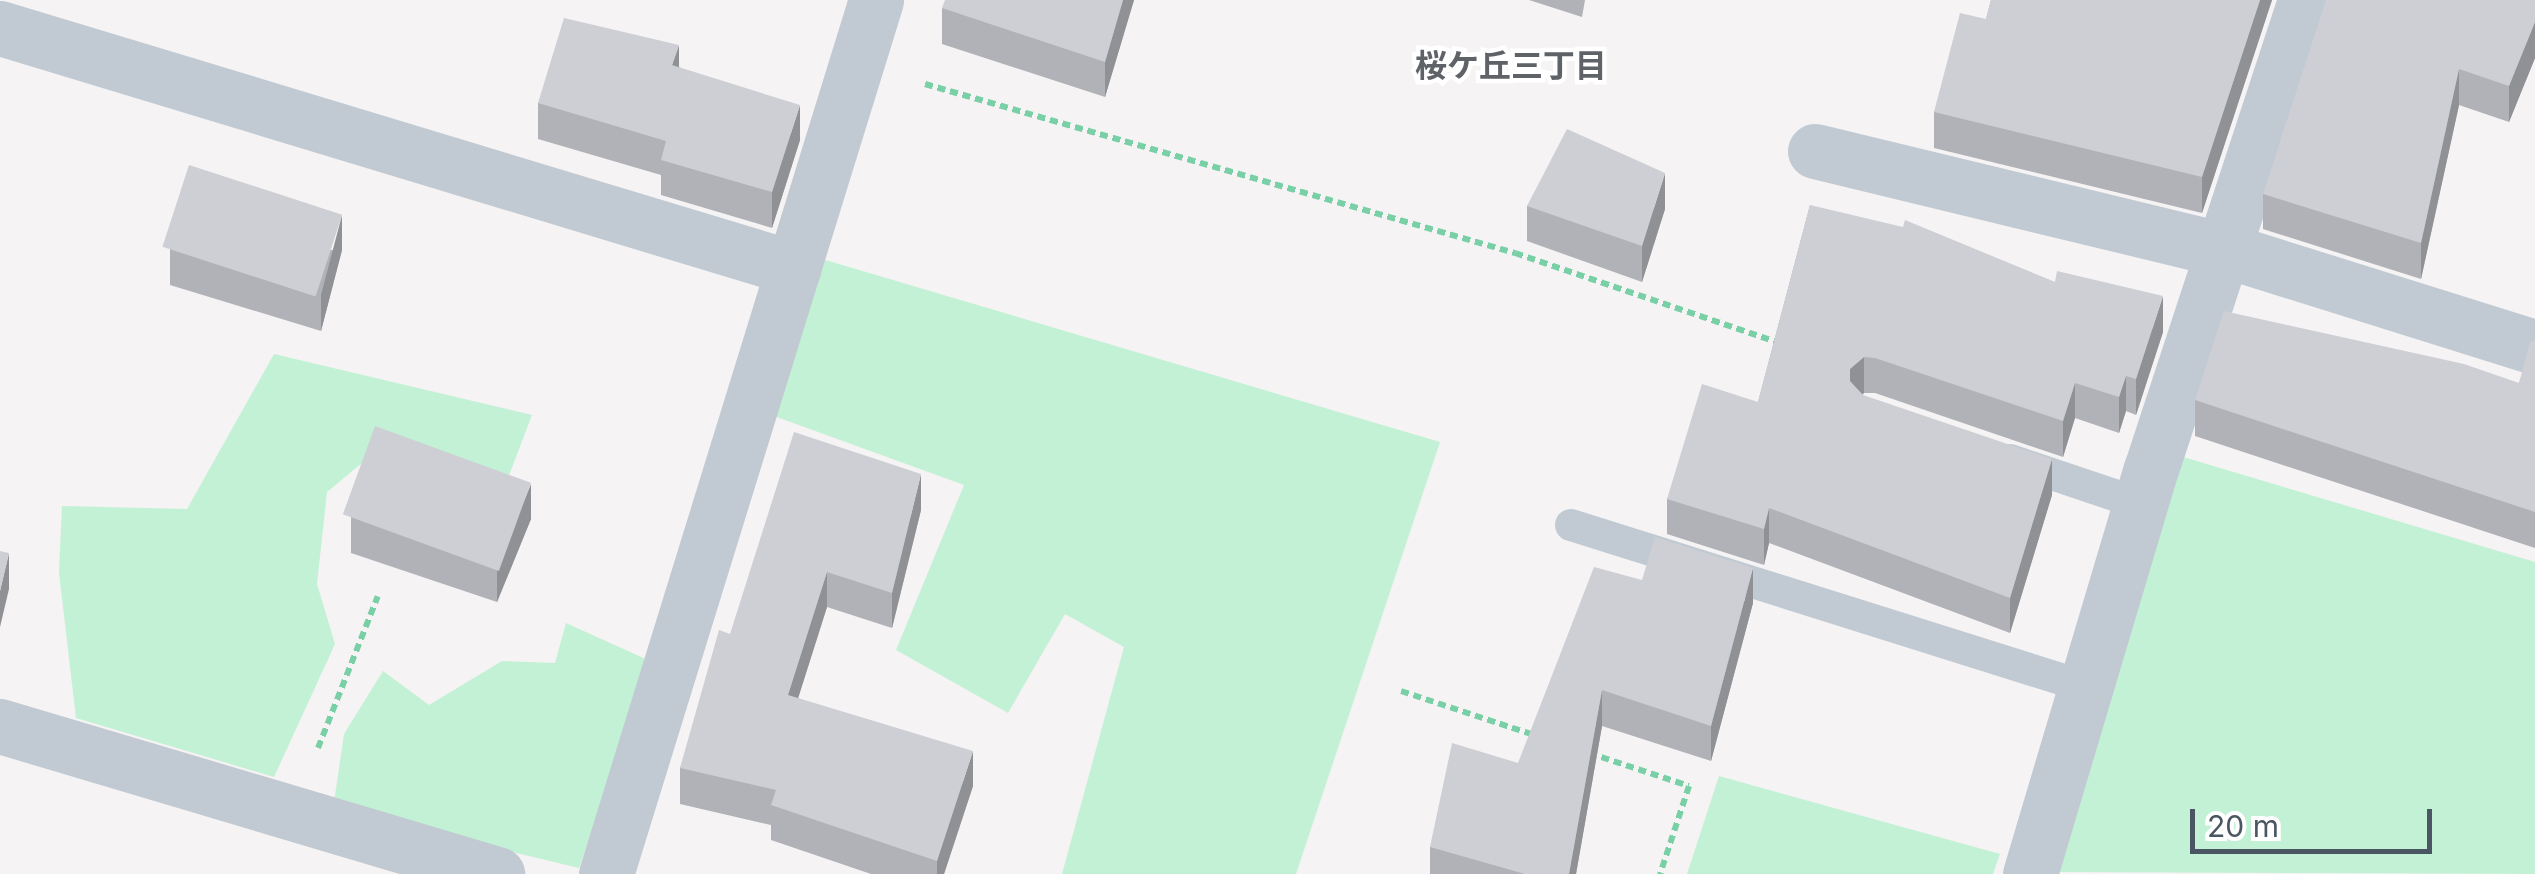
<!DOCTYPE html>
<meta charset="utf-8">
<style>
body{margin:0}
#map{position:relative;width:2535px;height:874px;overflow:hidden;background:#f5f3f3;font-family:Inter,"Noto Sans JP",sans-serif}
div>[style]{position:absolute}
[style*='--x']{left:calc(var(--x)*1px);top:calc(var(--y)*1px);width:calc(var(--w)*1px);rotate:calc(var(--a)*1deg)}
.green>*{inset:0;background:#c3f1d5}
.path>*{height:6px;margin-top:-3px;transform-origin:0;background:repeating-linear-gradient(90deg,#7ad0a6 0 8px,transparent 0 13px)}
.lane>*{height:32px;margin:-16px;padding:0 16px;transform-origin:16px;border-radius:16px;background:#c1cad2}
.street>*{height:55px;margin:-27.5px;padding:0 27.5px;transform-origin:27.5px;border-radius:27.5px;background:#c1cad2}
.wall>*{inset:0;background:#b0b2b7}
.shaded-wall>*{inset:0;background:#909195}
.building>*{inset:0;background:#cdcfd5;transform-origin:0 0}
span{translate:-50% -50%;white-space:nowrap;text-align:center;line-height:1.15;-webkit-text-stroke:9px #fff;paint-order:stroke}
.neighbourhood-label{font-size:32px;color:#5f6368;font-weight:700}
.scale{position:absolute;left:2190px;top:809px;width:242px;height:45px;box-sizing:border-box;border:5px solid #4a5661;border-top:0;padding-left:12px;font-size:30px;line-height:35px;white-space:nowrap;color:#4a5661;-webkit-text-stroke:8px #fff;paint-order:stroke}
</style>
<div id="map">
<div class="green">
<div style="clip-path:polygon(822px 259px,1440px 442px,1296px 874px,1062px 874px,1124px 647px,1065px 614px,1008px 713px,896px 650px,964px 485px,774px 416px)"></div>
<div style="clip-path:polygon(274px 354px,532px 415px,508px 478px,386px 443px,327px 492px,317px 584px,335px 644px,274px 777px,76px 718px,59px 573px,62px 506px,187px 509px)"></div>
<div style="clip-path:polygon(2180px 456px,2535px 562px,2535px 874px,2056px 872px)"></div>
<div style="clip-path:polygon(566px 623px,650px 661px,579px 868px,333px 809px,344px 734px,383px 671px,429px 705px,502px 661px,555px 663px)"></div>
<div style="clip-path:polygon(1719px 776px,2000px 854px,1993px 874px,1687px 874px)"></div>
</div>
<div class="path">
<div style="--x:925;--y:84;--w:614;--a:15.98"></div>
<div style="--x:1515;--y:253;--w:279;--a:18.8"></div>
<div style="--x:1401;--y:691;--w:140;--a:18.3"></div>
<div style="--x:318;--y:748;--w:163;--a:-68.5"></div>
<div style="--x:1589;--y:753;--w:105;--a:18.3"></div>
<div style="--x:1689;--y:786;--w:93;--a:108.2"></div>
</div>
<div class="lane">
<div style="--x:2010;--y:460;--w:138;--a:18.6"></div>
<div style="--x:1571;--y:525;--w:540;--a:17.46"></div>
</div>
<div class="street">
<div style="--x:0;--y:28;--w:829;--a:16.84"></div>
<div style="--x:1815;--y:151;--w:425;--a:13.6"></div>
<div style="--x:2228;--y:251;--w:322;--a:17.4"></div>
<div style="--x:0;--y:726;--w:519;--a:16.58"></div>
<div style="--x:606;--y:874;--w:915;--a:-72.83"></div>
<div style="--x:2030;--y:874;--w:423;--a:-73.4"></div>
<div style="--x:2151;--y:469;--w:494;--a:-71.8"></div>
</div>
<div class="wall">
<div style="clip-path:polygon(1134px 0,1105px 97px,942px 44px,942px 8px)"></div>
<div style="clip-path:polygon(1529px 0,1585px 0,1582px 17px)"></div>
<div style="clip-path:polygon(1991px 0,2272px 0,2202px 213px,1934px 148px,1934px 112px,1986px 19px)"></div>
<div style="clip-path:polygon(2535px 0,2535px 58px,2509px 122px,2459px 105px,2421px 279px,2263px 229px,2263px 194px)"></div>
<div style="clip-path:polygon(679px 67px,800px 140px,772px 228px,661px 195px,661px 175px,538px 139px,538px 103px)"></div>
<div style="clip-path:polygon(1810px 205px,2163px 332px,2136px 415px,2126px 411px,2119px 433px,2075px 418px,2063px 457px,1875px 393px,1864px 393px,1862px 395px,2052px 495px,2010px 633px,1769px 543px,1764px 565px,1667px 534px,1667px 499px,1758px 402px)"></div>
<div style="clip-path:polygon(1527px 206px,1665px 209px,1642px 282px,1527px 241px)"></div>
<div style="clip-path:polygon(170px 249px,342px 250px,321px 331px,170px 285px)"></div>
<div style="clip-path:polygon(2535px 340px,2535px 548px,2195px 436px,2195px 400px,2519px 383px)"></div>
<div style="clip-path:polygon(921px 510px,892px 628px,827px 607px,798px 698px,973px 786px,944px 874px,871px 874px,771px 840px,771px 825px,680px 804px,680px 768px,730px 634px)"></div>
<div style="clip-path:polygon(351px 517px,531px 519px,497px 602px,351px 553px)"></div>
<div style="clip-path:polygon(1642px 580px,1753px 603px,1711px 761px,1602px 726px,1576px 874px,1430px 874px,1430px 847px,1518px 763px)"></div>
</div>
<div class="shaded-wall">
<div style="clip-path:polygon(1123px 0,1134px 0,1105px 97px,1105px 62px)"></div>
<div style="clip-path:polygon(2260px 0,2272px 0,2202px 213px,2202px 177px)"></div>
<div style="clip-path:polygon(2535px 22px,2535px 58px,2509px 122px,2509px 86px)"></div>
<div style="clip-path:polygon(679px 45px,679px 80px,672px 65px)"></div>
<div style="clip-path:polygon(2459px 69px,2459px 105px,2421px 279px,2421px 243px)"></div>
<div style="clip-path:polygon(800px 105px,800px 140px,772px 228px,772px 192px)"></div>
<div style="clip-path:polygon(1665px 173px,1665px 209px,1642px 282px,1642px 246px)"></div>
<div style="clip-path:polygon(342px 215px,342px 250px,321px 331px,321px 295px)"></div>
<div style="clip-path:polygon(2163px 296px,2163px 332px,2136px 415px,2136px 379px)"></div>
<div style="clip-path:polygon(1864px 357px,1864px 393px,1850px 405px,1850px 369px)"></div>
<div style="clip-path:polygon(2126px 376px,2126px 411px,2119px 433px,2119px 397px)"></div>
<div style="clip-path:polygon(2075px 383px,2075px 418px,2063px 457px,2063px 421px)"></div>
<div style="clip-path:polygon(2052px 459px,2052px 495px,2010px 633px,2010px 598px)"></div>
<div style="clip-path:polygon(921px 474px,921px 510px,892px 628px,892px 593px)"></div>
<div style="clip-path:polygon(531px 484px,531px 519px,497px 602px,497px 566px)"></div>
<div style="clip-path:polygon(1769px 508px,1769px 543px,1764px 565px,1764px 529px)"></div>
<div style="clip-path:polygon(9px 553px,9px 589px,0 627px,0 591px)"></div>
<div style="clip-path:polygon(1753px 568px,1753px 603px,1711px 761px,1711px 726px)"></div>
<div style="clip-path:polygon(827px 572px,827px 607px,788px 730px,788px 695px)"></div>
<div style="clip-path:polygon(1602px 690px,1602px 726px,1576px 874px,1569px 874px)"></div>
<div style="clip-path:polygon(973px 751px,973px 786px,944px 874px,937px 874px,937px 861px)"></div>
</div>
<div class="building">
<div style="clip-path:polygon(945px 0,1123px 0,1105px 62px,942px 8px)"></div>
<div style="clip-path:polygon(1991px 0,2260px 0,2202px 177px,1934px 112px,1960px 13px,1986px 19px)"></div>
<div style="clip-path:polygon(2326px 0,2535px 0,2535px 22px,2509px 86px,2459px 69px,2421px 243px,2263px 194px)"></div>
<div style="clip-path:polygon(564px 18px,679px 45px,672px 65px,800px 105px,772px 192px,661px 160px,666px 141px,538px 103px)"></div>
<div style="clip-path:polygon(1567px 129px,1665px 173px,1642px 246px,1527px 206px)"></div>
<div style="left:189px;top:165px;width:161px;height:86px;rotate:18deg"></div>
<div style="clip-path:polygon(1810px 205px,1903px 227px,1905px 220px,2055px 282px,2057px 271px,2163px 296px,2136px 379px,2126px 376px,2119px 397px,2075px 383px,2063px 421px,1875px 358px,1864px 357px,1850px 369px,1850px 381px,1863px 395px,2052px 459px,2010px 598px,1769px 508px,1764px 529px,1667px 499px,1702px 384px,1758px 402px)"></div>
<div style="clip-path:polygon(2224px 311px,2464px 364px,2519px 383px,2530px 342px,2535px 340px,2535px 512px,2195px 400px)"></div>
<div style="left:375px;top:426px;width:166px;height:94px;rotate:20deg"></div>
<div style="clip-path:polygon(794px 432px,921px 474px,892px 593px,827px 572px,788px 695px,973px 751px,937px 861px,771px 805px,776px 790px,680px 768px,719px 630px,730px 634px)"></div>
<div style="clip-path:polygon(1655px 537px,1753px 568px,1711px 726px,1602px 690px,1569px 874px,1525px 874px,1430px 847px,1452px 743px,1518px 763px,1594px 567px,1642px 580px)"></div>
<div style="clip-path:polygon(0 551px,9px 553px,0 591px)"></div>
</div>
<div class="neighbourhood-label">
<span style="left:1511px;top:66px">桜ケ丘三丁目</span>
</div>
<div class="scale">20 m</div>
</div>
